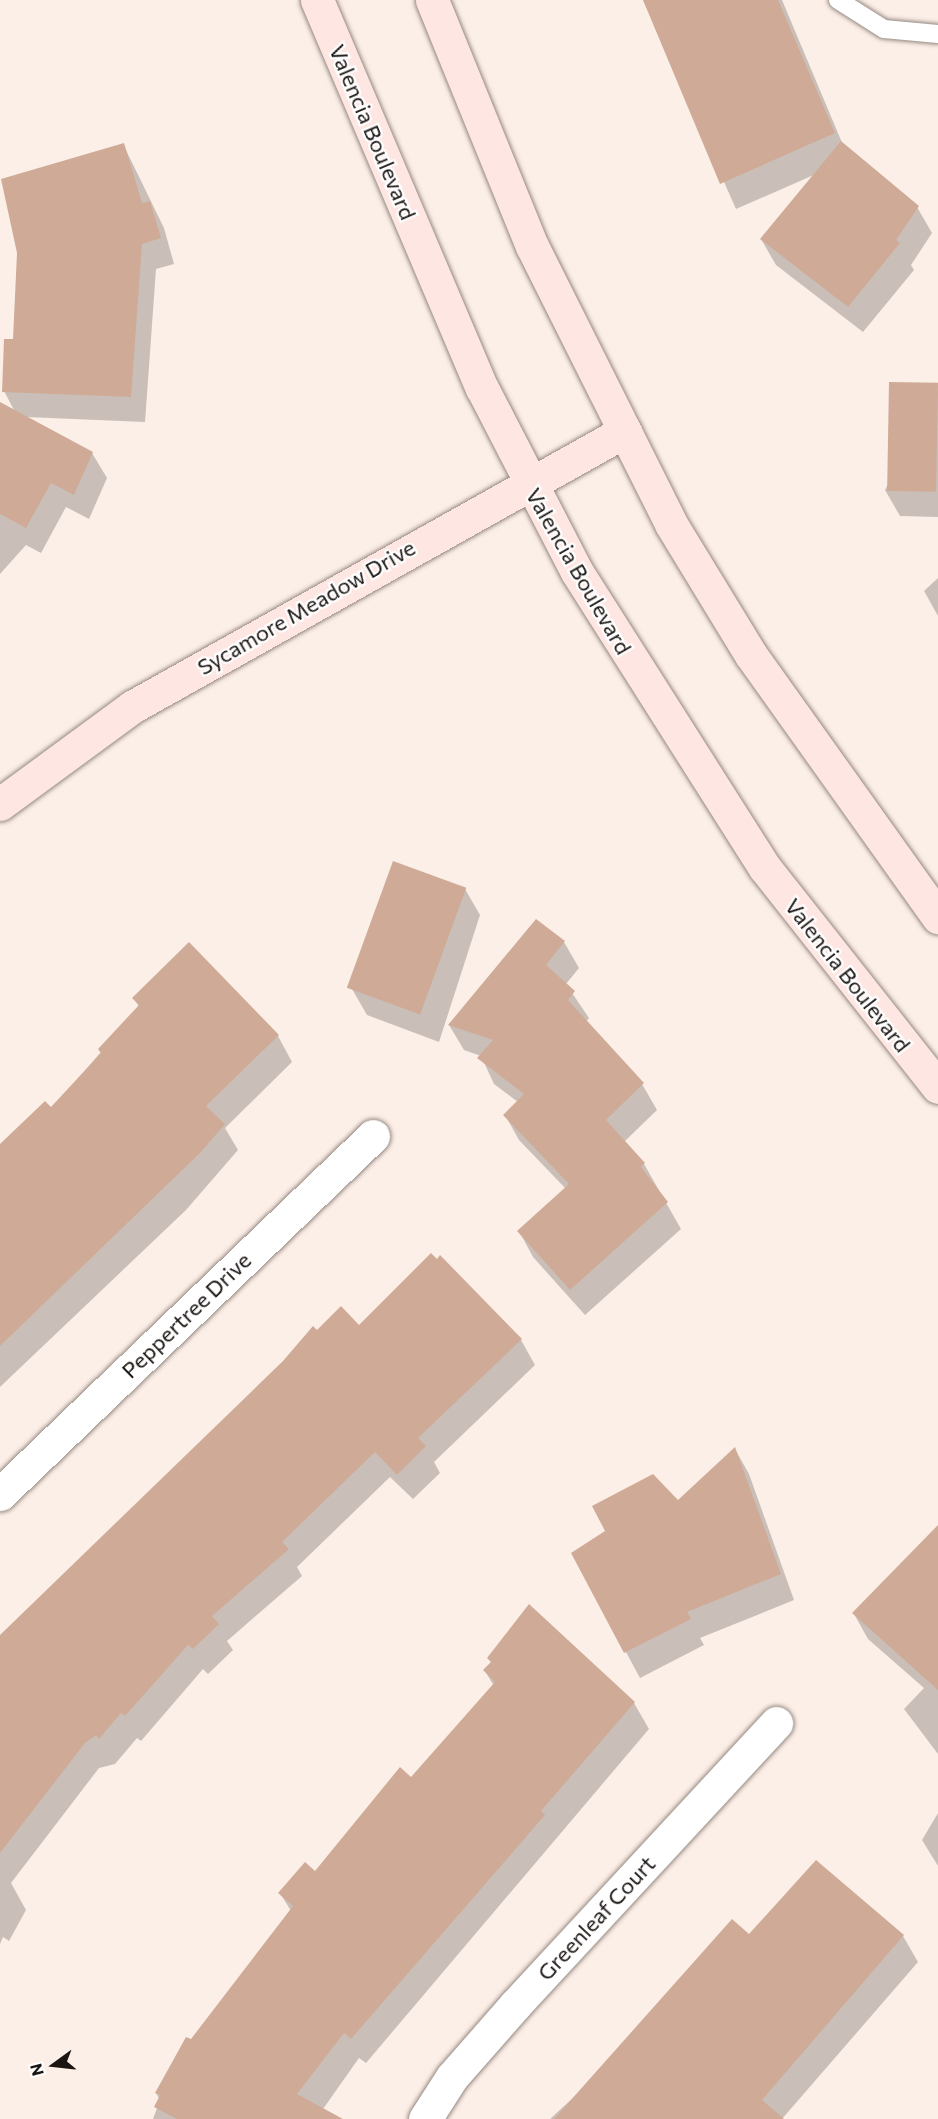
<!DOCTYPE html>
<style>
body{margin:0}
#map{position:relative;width:938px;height:2119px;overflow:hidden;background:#fcefe7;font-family:Commissioner,sans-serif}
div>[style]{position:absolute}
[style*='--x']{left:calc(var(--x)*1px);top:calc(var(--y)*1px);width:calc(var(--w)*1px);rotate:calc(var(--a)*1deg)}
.shadow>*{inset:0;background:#0003}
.building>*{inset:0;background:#cfab97;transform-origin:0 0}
.roads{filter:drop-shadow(0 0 2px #958982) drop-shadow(0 0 2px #958982)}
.lane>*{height:18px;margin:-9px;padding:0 9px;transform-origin:9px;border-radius:9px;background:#fff}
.street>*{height:33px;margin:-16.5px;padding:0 16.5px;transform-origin:16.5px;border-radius:16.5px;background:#fff}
.secondary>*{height:33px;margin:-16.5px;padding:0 16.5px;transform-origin:16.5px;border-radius:16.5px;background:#fee6e2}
span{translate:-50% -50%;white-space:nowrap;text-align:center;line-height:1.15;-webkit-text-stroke:4.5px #fff;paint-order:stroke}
.street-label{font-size:22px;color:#1a1513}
.north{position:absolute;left:24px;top:2035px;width:60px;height:60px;-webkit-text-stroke:4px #fff;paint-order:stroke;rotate:255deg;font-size:16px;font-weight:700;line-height:24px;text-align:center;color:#1a1513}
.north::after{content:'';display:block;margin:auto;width:21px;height:27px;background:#1a1513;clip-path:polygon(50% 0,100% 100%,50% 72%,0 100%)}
</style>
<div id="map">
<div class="shadow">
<div style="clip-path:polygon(643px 0,782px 0,843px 145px,917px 207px,932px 233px,911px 265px,914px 270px,863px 332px,776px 265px,761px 239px,816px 174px,736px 209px)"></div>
<div style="clip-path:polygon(123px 144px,164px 228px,174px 264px,156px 269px,145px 422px,26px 417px,92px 453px,107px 478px,89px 519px,66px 507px,41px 553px,26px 545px,0 574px,0 403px,15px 412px,4px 391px,15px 341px)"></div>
<div style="clip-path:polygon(938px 384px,938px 517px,900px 516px,885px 490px)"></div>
<div style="clip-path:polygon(938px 578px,938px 616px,924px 591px)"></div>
<div style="clip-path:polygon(465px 889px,480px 915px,439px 1042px,367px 1015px,352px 989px)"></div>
<div style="clip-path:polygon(564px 942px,579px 968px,566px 984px,589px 1018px,586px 1022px,642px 1084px,657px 1110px,624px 1142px,644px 1164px,681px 1229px,585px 1315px,533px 1257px,519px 1231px,566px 1189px,519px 1140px,505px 1115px,518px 1102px,494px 1084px,481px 1056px,464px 1050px,449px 1025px)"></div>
<div style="clip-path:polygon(189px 944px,278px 1036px,292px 1062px,225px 1128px,238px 1150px,186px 1210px,0 1387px,0 1171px,139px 1007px,134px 998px)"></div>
<div style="clip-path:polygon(359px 1327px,521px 1340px,535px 1365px,434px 1462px,440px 1473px,413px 1499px,390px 1477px,297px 1567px,302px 1576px,227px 1641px,233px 1650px,208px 1674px,203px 1669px,141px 1741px,137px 1738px,115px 1764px,99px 1768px,11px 1883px,26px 1910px,9px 1941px,3px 1937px,0 1944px,0 1637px,317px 1332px)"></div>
<div style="clip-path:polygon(735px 1449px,749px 1474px,794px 1600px,700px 1638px,704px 1645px,640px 1678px,573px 1554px,678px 1502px)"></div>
<div style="clip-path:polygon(938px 1539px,938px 1754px,904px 1709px,924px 1688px,868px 1639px,854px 1614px)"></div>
<div style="clip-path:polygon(488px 1658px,634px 1703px,649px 1729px,366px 2063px,359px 2058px,316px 2119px,153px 2119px,160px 2100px,156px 2093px,291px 1911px,280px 1893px,315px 1873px,411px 1779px,494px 1686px,485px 1671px,492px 1663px)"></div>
<div style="clip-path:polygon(938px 1813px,938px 1866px,922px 1840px)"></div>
<div style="clip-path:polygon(816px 1861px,903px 1936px,918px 1962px,782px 2119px,550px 2119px,749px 1936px)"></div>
</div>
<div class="building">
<div style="clip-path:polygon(643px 0,778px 0,835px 133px,720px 184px)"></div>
<div style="clip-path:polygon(841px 141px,919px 206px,896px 240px,900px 243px,848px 307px,760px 239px)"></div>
<div style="clip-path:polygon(124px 143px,142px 203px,150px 201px,161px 238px,142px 244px,131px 397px,2px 392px,4px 339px,13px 339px,17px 253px,1px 179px)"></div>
<div style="left:889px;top:382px;width:49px;height:109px;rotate:1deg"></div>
<div style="clip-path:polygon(0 402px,93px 452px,74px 495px,51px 483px,26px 528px,0 514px)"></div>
<div style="left:393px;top:861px;width:78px;height:135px;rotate:20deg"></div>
<div style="clip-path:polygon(536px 919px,565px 941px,546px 965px,575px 991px,568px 1000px,644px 1083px,606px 1120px,645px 1163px,641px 1167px,668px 1202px,570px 1290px,517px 1231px,569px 1184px,503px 1115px,524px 1094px,477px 1058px,493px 1040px,448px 1025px)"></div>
<div style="clip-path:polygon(189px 942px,279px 1035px,206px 1106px,225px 1124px,201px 1152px,0 1346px,0 1144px,45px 1101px,51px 1107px,101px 1053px,98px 1049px,139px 1005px,132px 998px)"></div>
<div style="clip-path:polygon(431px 1253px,437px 1259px,440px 1255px,522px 1339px,418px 1438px,426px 1446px,397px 1475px,375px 1452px,282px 1542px,289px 1549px,212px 1616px,219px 1624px,193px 1649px,188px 1645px,125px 1716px,121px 1713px,99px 1739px,96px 1735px,85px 1743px,0 1853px,0 1635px,283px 1361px,313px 1326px,317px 1330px,341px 1306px,359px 1325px)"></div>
<div style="clip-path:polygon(735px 1447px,781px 1574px,687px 1612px,691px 1619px,624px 1653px,571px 1553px,605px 1531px,592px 1506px,653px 1474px,678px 1500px)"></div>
<div style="clip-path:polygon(938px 1525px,938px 1690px,852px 1613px)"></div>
<div style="clip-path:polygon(529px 1604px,635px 1702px,541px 1811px,545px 1815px,351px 2039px,344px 2033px,297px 2094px,343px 2119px,177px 2119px,154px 2107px,160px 2095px,155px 2093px,186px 2037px,191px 2039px,293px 1906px,278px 1893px,305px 1862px,315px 1871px,400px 1767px,411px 1777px,495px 1682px,483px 1670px,491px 1662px,487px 1658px)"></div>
<div style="clip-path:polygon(816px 1860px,904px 1935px,762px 2100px,784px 2119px,554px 2119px,732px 1919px,749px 1934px)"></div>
</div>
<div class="roads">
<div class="lane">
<div style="--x:838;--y:0;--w:54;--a:32.2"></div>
<div style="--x:884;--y:29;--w:54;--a:5.3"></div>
</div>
<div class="street">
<div style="--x:0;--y:1494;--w:517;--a:-43.82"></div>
<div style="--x:425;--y:2119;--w:50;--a:-57.3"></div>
<div style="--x:452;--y:2077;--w:97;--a:-48.8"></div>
<div style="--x:516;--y:2004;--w:383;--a:-47.2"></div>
</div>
<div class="secondary">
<div style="--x:317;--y:0;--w:422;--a:67"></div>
<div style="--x:482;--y:388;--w:207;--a:62.7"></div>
<div style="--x:577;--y:572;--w:351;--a:57.6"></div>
<div style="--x:765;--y:868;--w:279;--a:51.7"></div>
<div style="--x:432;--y:0;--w:266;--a:67.9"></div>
<div style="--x:532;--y:246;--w:311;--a:63.4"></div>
<div style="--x:671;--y:524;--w:153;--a:58.6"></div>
<div style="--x:751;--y:655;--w:322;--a:54.5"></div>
<div style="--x:0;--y:804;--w:164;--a:-36.3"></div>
<div style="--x:132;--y:707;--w:565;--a:-29.24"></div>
</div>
</div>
<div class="street-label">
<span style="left:373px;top:132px;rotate:67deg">Valencia Boulevard</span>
<span style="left:579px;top:571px;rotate:60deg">Valencia Boulevard</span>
<span style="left:306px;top:607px;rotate:-30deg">Sycamore Meadow Drive</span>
<span style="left:848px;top:975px;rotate:52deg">Valencia Boulevard</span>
<span style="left:186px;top:1315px;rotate:-44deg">Peppertree Drive</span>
<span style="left:596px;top:1918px;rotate:-47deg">Greenleaf Court</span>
</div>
<div class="north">N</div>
</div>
